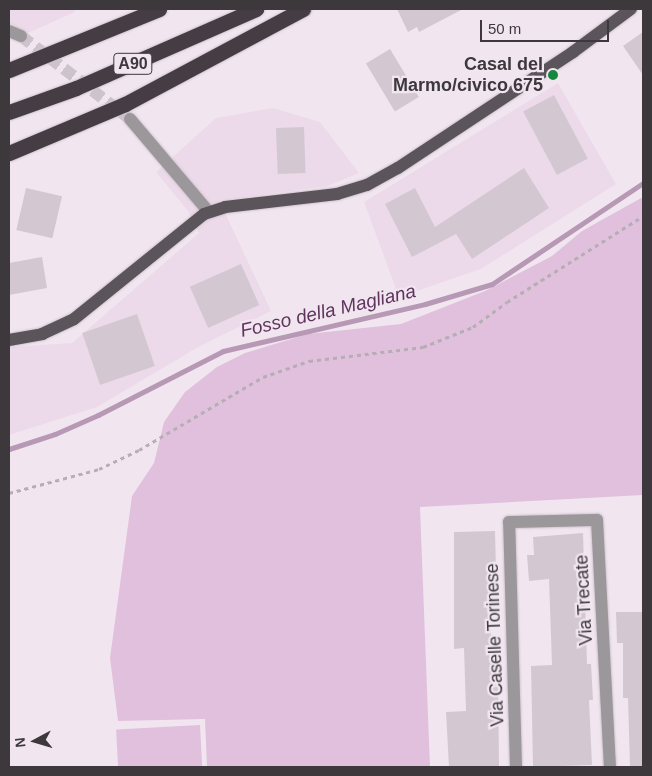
<!DOCTYPE html>
<style>
body{margin:0}
#map{position:relative;width:652px;height:776px;overflow:hidden;background:#f1e6f0;font-family:Helvetica,sans-serif}
div>[style]{position:absolute}
[style*='--x']{left:calc(var(--x)*1px);top:calc(var(--y)*1px);width:calc(var(--w)*1px);rotate:calc(var(--a)*1deg)}
.built>*{inset:0;background:#ecdaea}
.green>*{inset:0;background:#e0c0dd;transform-origin:0 0}
.stream>*{height:5px;margin:-2.5px;padding:0 2.5px;transform-origin:2.5px;border-radius:2.5px;background:#b798b5}
.building>*{inset:0;background:#d3c8d2;transform-origin:0 0}
.minor-tunnel>*{height:12px;margin-top:-6px;transform-origin:0;background:repeating-linear-gradient(90deg,#cdc3cc 0 12px,transparent 0 18px)}
.path>*{height:3px;margin-top:-1.5px;transform-origin:0;background:repeating-linear-gradient(90deg,#b6adb5 0 4px,transparent 0 8px)}
.roads{filter:drop-shadow(0 0 1px #cdc3cc) drop-shadow(0 0 1px #cdc3cc)}
.minor>*{height:12px;margin:-6px;padding:0 6px;transform-origin:6px;border-radius:6px;background:#9c979b}
.major>*{height:12px;margin:-6px;padding:0 6px;transform-origin:6px;border-radius:6px;background:#5c545b}
.highway>*{height:15px;margin:-7.5px;padding:0 7.5px;transform-origin:7.5px;border-radius:7.5px;background:#453c44}
.dots>*{width:14px;height:14px;translate:-50% -50%;box-sizing:border-box;border:2px solid #f1e6f0;border-radius:50%}
span{translate:-50% -50%;white-space:nowrap;text-align:center;line-height:1.15;-webkit-text-stroke:4.5px #f1e6f0;paint-order:stroke}
.shield-label span{padding:1px 4px;background:#f1e6f0;border:1px solid;border-radius:4px;-webkit-text-stroke-width:0}
.shield-label{font-size:16px;color:#3d383c;font-weight:700}
.poi-label{font-size:18px;color:#3d383c;font-weight:700}
.right{translate:-100% -50%;text-align:right}
.street-label{font-size:18px;color:#3d383c}
.water-label{font-size:19px;color:#5f355d;font-style:italic}
.frame{position:absolute;inset:0;border:10px solid #3d383c;pointer-events:none}
.north{position:absolute;left:10px;top:716px;width:50px;height:50px;-webkit-text-stroke:4px #f1e6f0;paint-order:stroke;rotate:264deg;font-size:14px;font-weight:700;line-height:20px;text-align:center;color:#3d383c}
.north::after{content:'';display:block;margin:auto;width:18px;height:22px;background:#3d383c;clip-path:polygon(50% 0,100% 100%,50% 72%,0 100%)}
.scale{position:absolute;left:480px;top:20px;width:129px;height:22px;box-sizing:border-box;border:2px solid #3d383c;border-top:0;padding-left:6px;font-size:15px;line-height:18px;white-space:nowrap;color:#3d383c;-webkit-text-stroke:4px #f1e6f0;paint-order:stroke}
</style>
<div id="map">
<div class="built">
<div style="clip-path:polygon(9px 9px,74px 9px,75px 12px,28px 33px,9px 23px)"></div>
<div style="clip-path:polygon(558px 83px,616px 184px,481px 269px,399px 297px,364px 202px)"></div>
<div style="clip-path:polygon(273px 108px,320px 122px,359px 173px,328px 186px,219px 200px,271px 311px,200px 346px,97px 407px,9px 435px,9px 347px,72px 343px,199px 233px,188px 211px,156px 172px,216px 118px)"></div>
</div>
<div class="green">
<div style="clip-path:polygon(643px 197px,643px 495px,420px 507px,430px 767px,207px 767px,205px 719px,118px 721px,110px 658px,132px 496px,154px 463px,164px 422px,185px 392px,217px 367px,245px 353px,308px 334px,401px 324px,485px 291px,552px 256px,582px 231px)"></div>
<div style="left:200px;top:725px;width:42px;height:84px;rotate:87deg"></div>
</div>
<div class="stream">
<div style="--x:9;--y:449;--w:48;--a:-18.1"></div>
<div style="--x:55;--y:434;--w:47;--a:-23.8"></div>
<div style="--x:98;--y:415;--w:140;--a:-27.1"></div>
<div style="--x:223;--y:351;--w:207;--a:-13.1"></div>
<div style="--x:425;--y:304;--w:70;--a:-16.6"></div>
<div style="--x:492;--y:284;--w:182;--a:-33.8"></div>
</div>
<div class="building">
<div style="clip-path:polygon(397px 9px,463px 9px,419px 32px,417px 27px,408px 32px)"></div>
<div style="clip-path:polygon(643px 32px,643px 75px,623px 46px)"></div>
<div style="left:390px;top:49px;width:56px;height:28px;rotate:59deg"></div>
<div style="left:554px;top:95px;width:72px;height:35px;rotate:62deg"></div>
<div style="left:304px;top:127px;width:46px;height:28px;rotate:88deg"></div>
<div style="clip-path:polygon(524px 168px,549px 208px,472px 259px,456px 234px,412px 257px,385px 204px,415px 188px,435px 227px)"></div>
<div style="left:26px;top:188px;width:37px;height:43px;rotate:13deg"></div>
<div style="clip-path:polygon(42px 257px,47px 288px,9px 295px,9px 263px)"></div>
<div style="left:241px;top:264px;width:45px;height:56px;rotate:66deg"></div>
<div style="left:137px;top:314px;width:55px;height:58px;rotate:71deg"></div>
<div style="clip-path:polygon(495px 531px,496px 570px,489px 570px,492px 670px,498px 670px,499px 767px,449px 767px,446px 712px,466px 711px,464px 648px,454px 649px,454px 532px)"></div>
<div style="clip-path:polygon(583px 533px,587px 664px,591px 664px,593px 700px,589px 700px,592px 765px,533px 767px,531px 666px,552px 665px,549px 579px,529px 581px,527px 555px,534px 555px,533px 537px)"></div>
<div style="clip-path:polygon(616px 612px,643px 612px,643px 767px,630px 767px,628px 698px,623px 698px,623px 643px,617px 643px)"></div>
</div>
<div class="minor-tunnel">
<div style="--x:21;--y:36;--w:137;--a:37.3"></div>
</div>
<div class="path">
<div style="--x:9;--y:493;--w:93;--a:-14.9"></div>
<div style="--x:99;--y:469;--w:44;--a:-25.4"></div>
<div style="--x:139;--y:450;--w:144;--a:-30.5"></div>
<div style="--x:263;--y:377;--w:49;--a:-19.2"></div>
<div style="--x:309;--y:361;--w:115;--a:-7"></div>
<div style="--x:423;--y:347;--w:54;--a:-21.8"></div>
<div style="--x:473;--y:327;--w:42;--a:-36.3"></div>
<div style="--x:507;--y:302;--w:161;--a:-32.3"></div>
</div>
<div class="roads">
<div class="minor">
<div style="--x:9;--y:31;--w:13;--a:23"></div>
<div style="--x:130;--y:119;--w:122;--a:49.7"></div>
<div style="--x:516;--y:767;--w:245;--a:-91.6"></div>
<div style="--x:509;--y:522;--w:88;--a:-1.3"></div>
<div style="--x:597;--y:520;--w:247;--a:87"></div>
</div>
<div class="major">
<div style="--x:9;--y:340;--w:34;--a:-10"></div>
<div style="--x:42;--y:334;--w:35;--a:-25"></div>
<div style="--x:74;--y:319;--w:167;--a:-38.9"></div>
<div style="--x:204;--y:214;--w:22;--a:-18"></div>
<div style="--x:225;--y:207;--w:113;--a:-6.6"></div>
<div style="--x:337;--y:194;--w:31;--a:-17"></div>
<div style="--x:367;--y:185;--w:35;--a:-29"></div>
<div style="--x:398;--y:168;--w:210;--a:-33.5"></div>
<div style="--x:573;--y:52;--w:72;--a:-36.6"></div>
</div>
<div class="highway">
<div style="--x:9;--y:70;--w:162;--a:-22.1"></div>
<div style="--x:9;--y:112;--w:71;--a:-19.7"></div>
<div style="--x:76;--y:88;--w:197;--a:-23.7"></div>
<div style="--x:9;--y:153;--w:126;--a:-22.9"></div>
<div style="--x:125;--y:104;--w:202;--a:-28.1"></div>
</div>
</div>
<div class="dots">
<div style="left:553px;top:75px;background:#19863d"></div>
</div>
<div class="shield-label">
<span style="left:133px;top:64px">A90</span>
</div>
<div class="poi-label">
<span class="right" style="left:543px;top:75px">Casal del<br>Marmo/civico 675</span>
</div>
<div class="street-label">
<span style="left:584px;top:600px;rotate:-93deg">Via Trecate</span>
<span style="left:495px;top:645px;rotate:-92deg">Via Caselle Torinese</span>
</div>
<div class="water-label">
<span style="left:328px;top:311px;rotate:-13deg">Fosso della Magliana</span>
</div>
<div class="frame"></div>
<div class="north">N</div>
<div class="scale">50 m</div>
</div>
